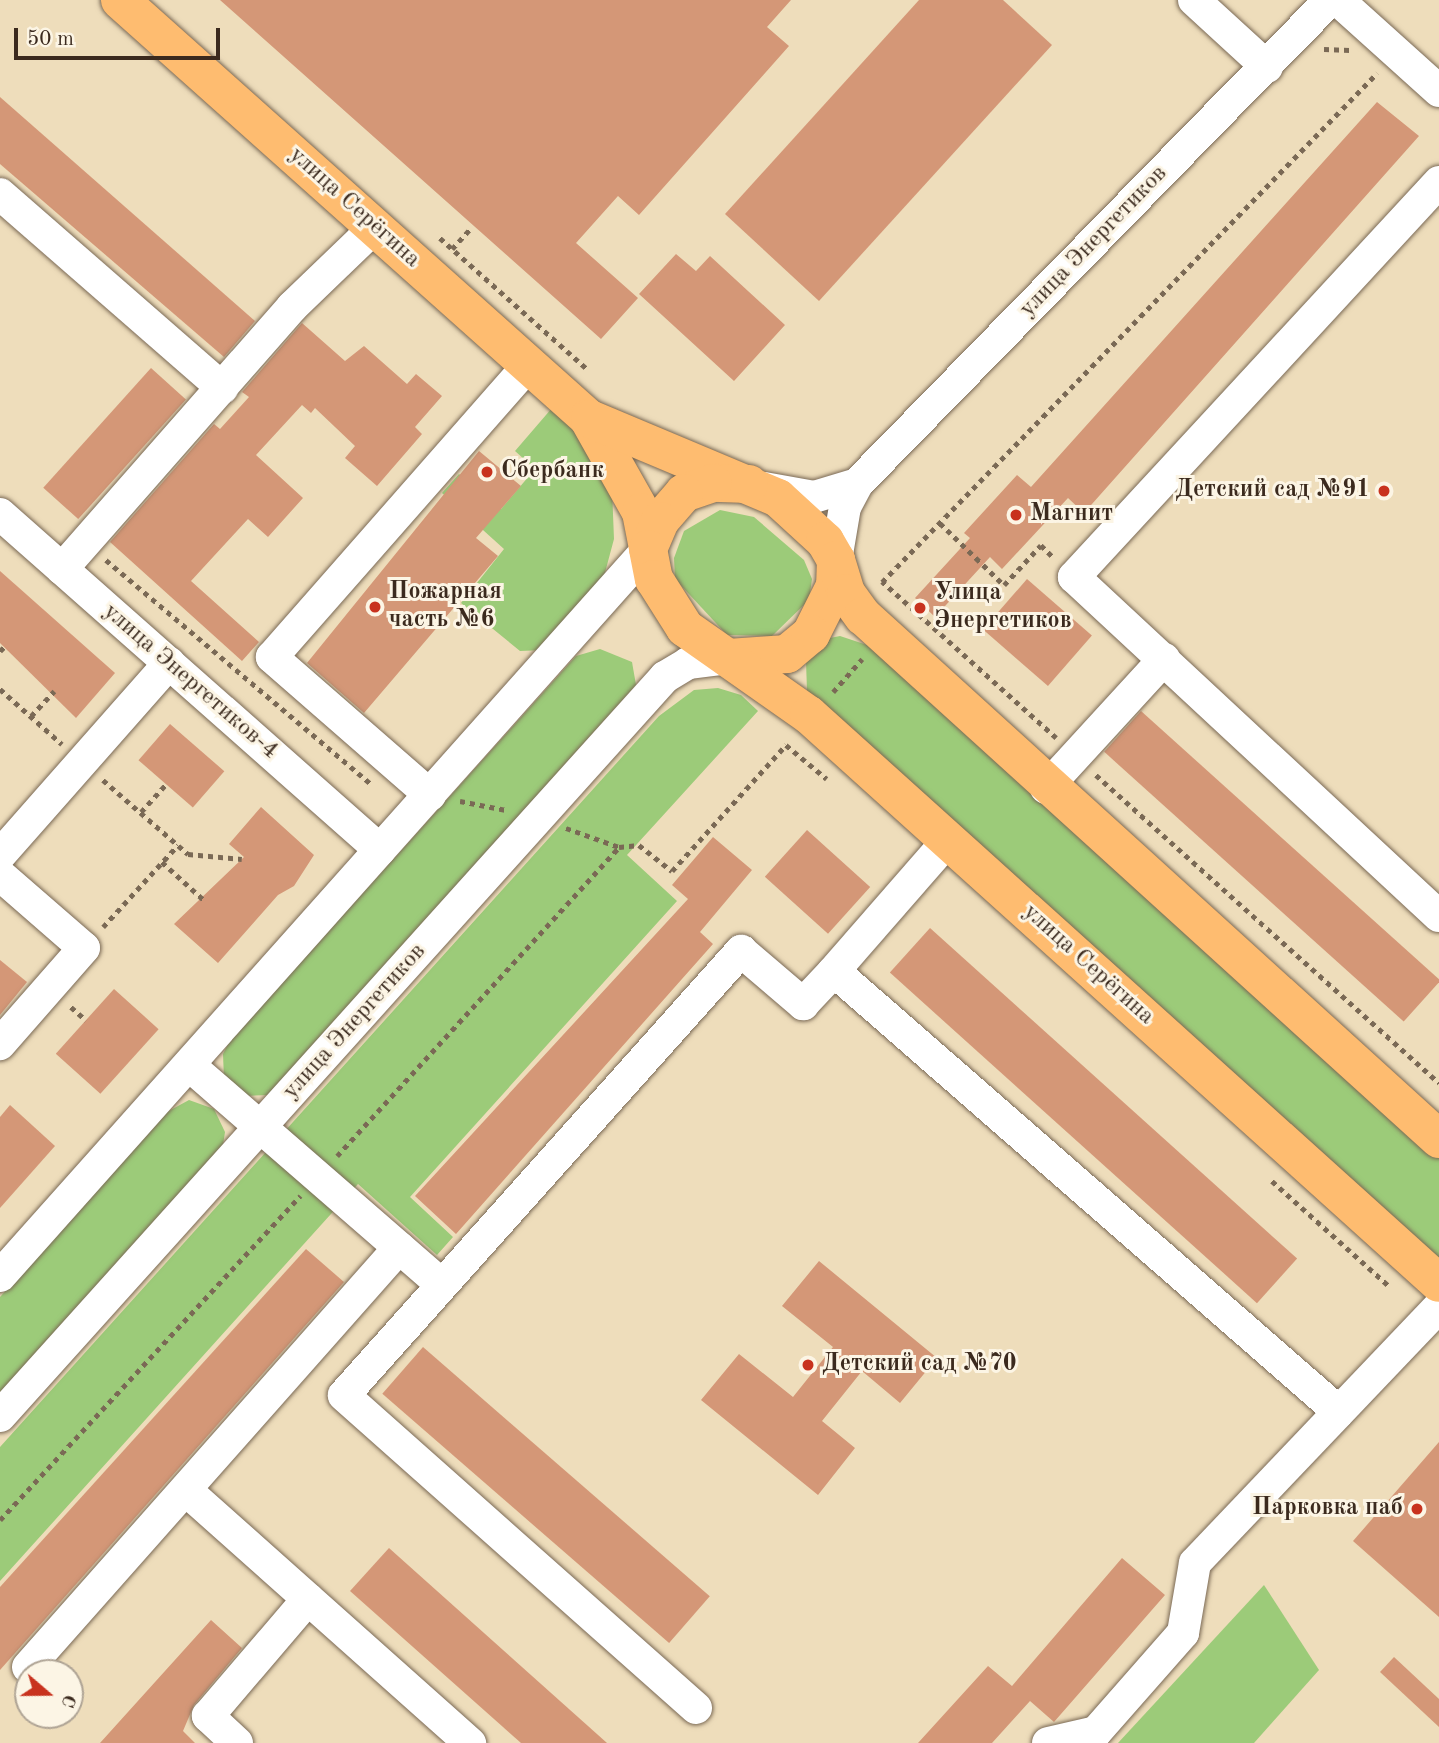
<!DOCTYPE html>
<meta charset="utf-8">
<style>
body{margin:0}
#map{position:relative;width:1439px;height:1743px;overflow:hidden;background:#edb;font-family:"Old Standard TT",serif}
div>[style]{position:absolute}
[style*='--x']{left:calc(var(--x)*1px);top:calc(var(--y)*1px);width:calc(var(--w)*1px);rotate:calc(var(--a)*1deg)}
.green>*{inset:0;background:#9ccb79}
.building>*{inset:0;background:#d49777;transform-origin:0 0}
.path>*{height:4.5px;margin-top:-2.25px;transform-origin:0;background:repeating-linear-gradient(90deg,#7a6955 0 5px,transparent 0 10px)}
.roads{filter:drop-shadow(0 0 2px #7a6955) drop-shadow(0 0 2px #7a6955)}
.minor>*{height:32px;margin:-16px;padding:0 16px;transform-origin:16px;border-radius:16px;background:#fff}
.major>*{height:38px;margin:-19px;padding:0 19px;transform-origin:19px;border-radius:19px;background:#febc70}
.dots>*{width:19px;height:19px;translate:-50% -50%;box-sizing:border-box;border:4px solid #fcf5e5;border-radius:50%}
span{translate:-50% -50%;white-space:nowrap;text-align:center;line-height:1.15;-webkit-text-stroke:6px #fcf5e5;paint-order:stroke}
.street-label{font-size:24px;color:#3b2a1e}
.poi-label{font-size:24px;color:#3b2a1e;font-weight:700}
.left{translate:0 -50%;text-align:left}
.right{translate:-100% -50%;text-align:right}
.north{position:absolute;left:14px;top:1659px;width:70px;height:70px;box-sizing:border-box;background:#fcf5e5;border:2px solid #afa495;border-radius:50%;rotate:110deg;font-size:19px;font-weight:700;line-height:28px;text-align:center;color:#3b2a1e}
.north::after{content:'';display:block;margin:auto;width:24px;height:32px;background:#c8321e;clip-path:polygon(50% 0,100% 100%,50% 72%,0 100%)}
.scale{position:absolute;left:14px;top:28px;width:206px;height:32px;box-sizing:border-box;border:4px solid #3b2a1e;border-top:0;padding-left:9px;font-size:21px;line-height:24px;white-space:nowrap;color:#3b2a1e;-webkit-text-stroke:5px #fcf5e5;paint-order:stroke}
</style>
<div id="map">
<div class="green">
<div style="clip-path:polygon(552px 408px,578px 431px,612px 489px,614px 539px,603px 580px,544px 650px,520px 651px,461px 603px,504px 549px,442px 493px,459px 474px,501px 509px,535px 469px,515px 451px)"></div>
<div style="clip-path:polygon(720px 510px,754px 517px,804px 560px,812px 579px,809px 600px,772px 636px,727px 635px,675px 579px,674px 558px,684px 531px)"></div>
<div style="clip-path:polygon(840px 636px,867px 645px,1439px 1158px,1439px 1258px,807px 691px,806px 661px,825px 639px)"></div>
<div style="clip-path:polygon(600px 649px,632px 662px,636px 685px,269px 1095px,243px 1096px,224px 1079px,223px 1054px,229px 1042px,576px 656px)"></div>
<div style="clip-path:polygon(718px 688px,741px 695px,758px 711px,627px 855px,677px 901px,410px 1197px,453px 1237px,437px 1255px,358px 1184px,0 1581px,0 1447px,659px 716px,694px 690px)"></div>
<div style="clip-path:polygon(189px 1100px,214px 1109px,225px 1132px,223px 1145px,0 1398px,0 1297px,167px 1112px)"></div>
<div style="clip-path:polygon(1264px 1585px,1319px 1670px,1254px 1743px,1118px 1743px)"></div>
</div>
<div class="building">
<div style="clip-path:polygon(220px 0,791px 0,767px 27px,789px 46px,639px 215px,618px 196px,576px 243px,638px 298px,601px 339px)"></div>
<div style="clip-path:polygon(919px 0,1003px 0,1052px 45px,819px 301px,725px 214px)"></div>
<div style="clip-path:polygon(0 97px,255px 321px,224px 357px,0 164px)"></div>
<div style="clip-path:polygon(1377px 102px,1419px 136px,1084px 513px,1068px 498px,1002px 569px,990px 557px,935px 617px,915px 598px,970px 538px,964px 533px,1017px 475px,1031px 487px)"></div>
<div style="clip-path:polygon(676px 254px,696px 271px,710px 256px,785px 325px,734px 381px,639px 294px)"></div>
<div style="clip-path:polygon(302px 323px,345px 361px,364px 346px,407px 384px,416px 374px,442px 396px,415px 427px,422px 434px,377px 486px,345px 458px,355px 446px,315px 408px,311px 413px,302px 405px,256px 455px,303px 498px,268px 537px,248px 519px,191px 581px,259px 642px,242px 661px,110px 542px,214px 424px,220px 429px,249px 397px,242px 392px)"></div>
<div style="left:151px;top:368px;width:47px;height:161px;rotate:42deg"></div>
<div style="clip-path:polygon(479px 451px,521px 486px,476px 538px,498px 556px,364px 713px,307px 663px)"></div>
<div style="clip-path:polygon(0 571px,115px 673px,76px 718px,0 643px)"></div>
<div style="left:1027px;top:579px;width:86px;height:67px;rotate:41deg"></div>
<div style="left:1141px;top:711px;width:403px;height:55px;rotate:42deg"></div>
<div style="left:170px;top:724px;width:72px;height:48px;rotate:41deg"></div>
<div style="clip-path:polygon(261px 807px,314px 855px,294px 886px,278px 895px,218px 963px,174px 924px,244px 857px,229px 844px)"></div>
<div style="left:807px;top:830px;width:85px;height:63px;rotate:42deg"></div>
<div style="clip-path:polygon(713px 837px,752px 870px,700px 932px,713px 944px,456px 1234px,415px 1196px,688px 899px,672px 885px)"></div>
<div style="left:930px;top:928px;width:494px;height:60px;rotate:42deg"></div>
<div style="clip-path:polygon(0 960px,27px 982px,0 1015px)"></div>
<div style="left:114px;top:989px;width:60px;height:87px;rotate:42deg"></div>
<div style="clip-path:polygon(10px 1105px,55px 1146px,0 1208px,0 1117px)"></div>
<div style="clip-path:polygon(306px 1249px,344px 1282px,0 1670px,0 1587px)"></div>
<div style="clip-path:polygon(819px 1261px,937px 1358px,900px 1403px,862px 1371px,822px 1421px,855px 1448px,818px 1495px,701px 1400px,739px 1354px,793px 1397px,833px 1347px,782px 1306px)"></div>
<div style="left:423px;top:1347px;width:380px;height:62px;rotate:41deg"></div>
<div style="clip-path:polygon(1439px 1442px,1439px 1617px,1353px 1541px)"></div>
<div style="clip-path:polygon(389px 1548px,607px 1743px,521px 1743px,350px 1591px)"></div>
<div style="clip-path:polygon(1122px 1558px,1165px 1595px,1054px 1722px,1030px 1701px,992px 1743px,918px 1743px,988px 1666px,1012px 1686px)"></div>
<div style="clip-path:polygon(211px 1620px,242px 1648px,194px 1705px,183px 1731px,195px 1743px,100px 1743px)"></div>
<div style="clip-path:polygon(1394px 1657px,1439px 1699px,1439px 1727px,1380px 1672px)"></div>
</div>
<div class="path">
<div style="--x:1324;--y:49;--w:26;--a:2"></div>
<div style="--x:440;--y:238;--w:197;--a:41.7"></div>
<div style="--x:452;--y:249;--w:28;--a:-48"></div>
<div style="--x:940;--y:523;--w:89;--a:44.1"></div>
<div style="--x:1004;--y:585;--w:54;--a:-47.2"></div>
<div style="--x:1041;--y:545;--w:17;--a:45"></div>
<div style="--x:106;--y:560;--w:347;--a:40.2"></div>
<div style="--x:0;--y:651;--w:6;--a:-45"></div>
<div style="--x:0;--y:689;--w:83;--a:41.6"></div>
<div style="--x:833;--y:692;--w:44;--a:-48.7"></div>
<div style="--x:31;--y:716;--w:34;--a:-47"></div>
<div style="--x:1056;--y:738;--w:234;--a:-138.1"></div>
<div style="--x:882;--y:582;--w:710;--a:-45.8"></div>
<div style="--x:1096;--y:775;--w:461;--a:41.9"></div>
<div style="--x:103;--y:780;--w:113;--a:41"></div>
<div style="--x:188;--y:854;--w:54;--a:5.3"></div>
<div style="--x:460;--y:801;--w:47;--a:11.1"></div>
<div style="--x:141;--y:812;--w:38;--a:-48"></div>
<div style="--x:566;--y:828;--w:56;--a:19.7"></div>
<div style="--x:619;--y:847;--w:20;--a:-6"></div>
<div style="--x:639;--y:845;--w:42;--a:38.2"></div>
<div style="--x:672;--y:871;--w:170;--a:-47.9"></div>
<div style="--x:786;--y:745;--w:53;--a:39.7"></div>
<div style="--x:162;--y:862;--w:58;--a:42.2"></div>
<div style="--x:103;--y:927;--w:111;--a:-47.6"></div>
<div style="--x:71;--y:1007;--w:20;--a:41"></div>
<div style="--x:337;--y:1156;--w:418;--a:-47.6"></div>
<div style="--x:1272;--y:1181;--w:156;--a:41.9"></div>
<div style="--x:0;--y:1520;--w:442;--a:-47.2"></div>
</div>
<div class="roads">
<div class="minor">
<div style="--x:1194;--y:0;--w:99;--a:42.5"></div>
<div style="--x:1338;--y:0;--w:136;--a:42"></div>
<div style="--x:1439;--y:182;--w:538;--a:132.74"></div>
<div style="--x:1074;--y:577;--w:498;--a:42.9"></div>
<div style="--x:0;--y:194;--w:295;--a:41.1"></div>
<div style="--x:764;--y:488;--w:51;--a:10.2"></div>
<div style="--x:814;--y:497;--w:45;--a:-16.8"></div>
<div style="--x:0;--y:514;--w:507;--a:41.48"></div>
<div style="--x:836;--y:560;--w:54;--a:-80.4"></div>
<div style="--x:845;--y:507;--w:26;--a:-62"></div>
<div style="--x:857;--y:484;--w:677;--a:-45.66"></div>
<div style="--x:62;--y:569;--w:349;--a:-48.7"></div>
<div style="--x:292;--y:307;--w:115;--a:-43.9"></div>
<div style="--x:1046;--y:788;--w:175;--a:-47.5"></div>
<div style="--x:430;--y:795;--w:210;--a:-138.9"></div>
<div style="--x:272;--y:657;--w:390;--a:-48.7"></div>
<div style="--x:949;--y:839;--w:175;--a:131.1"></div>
<div style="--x:834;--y:971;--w:670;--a:41.13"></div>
<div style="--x:0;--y:855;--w:256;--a:-48.6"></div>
<div style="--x:0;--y:875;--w:111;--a:41"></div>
<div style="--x:84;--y:948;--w:128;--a:131.2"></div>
<div style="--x:189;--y:1065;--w:331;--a:41"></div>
<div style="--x:0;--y:1276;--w:974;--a:-48.29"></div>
<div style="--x:0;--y:1416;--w:994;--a:-48.02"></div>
<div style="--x:665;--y:677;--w:27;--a:-31"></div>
<div style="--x:688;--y:663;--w:40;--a:-7.1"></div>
<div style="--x:188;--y:1492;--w:378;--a:41.7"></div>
<div style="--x:28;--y:1667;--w:560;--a:-48.48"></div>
<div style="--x:696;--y:1708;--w:471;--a:-138.4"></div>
<div style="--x:344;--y:1395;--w:596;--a:-48.2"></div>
<div style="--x:741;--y:951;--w:82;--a:40.5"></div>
<div style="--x:803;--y:1004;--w:45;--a:-46.8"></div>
<div style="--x:237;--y:1743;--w:40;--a:-137"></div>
<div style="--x:208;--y:1716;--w:154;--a:-49.5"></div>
<div style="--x:1048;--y:1743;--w:49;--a:-12.9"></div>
<div style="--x:1096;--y:1732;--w:132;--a:-48.7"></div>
<div style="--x:1183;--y:1633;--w:71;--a:-80.3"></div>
<div style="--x:1195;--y:1563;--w:354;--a:-46.4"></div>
</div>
<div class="major">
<div style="--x:120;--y:0;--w:627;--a:41.77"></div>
<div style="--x:588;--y:418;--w:108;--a:60.6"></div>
<div style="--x:641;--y:512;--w:38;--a:79"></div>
<div style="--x:590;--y:419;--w:204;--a:22.8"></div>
<div style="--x:778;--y:498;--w:64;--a:42.5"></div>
<div style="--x:825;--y:541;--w:22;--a:60"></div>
<div style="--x:836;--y:560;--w:26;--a:92"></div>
<div style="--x:835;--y:586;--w:54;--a:116.6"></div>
<div style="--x:811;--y:634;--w:31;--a:140"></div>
<div style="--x:787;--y:654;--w:59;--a:176.1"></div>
<div style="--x:749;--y:484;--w:36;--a:-178"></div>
<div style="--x:713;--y:483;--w:31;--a:161"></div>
<div style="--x:684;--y:493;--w:37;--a:131"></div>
<div style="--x:660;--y:521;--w:30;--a:113"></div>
<div style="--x:648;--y:549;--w:31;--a:79"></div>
<div style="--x:654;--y:579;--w:58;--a:57.7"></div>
<div style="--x:685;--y:628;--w:151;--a:35.1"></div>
<div style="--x:809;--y:715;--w:848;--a:42.04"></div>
<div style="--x:836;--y:560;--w:34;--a:73"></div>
<div style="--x:846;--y:593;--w:29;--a:54"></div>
<div style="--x:863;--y:616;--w:778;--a:42.24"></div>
</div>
</div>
<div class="dots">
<div style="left:487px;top:472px;background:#c8321e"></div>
<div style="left:1384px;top:491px;background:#c8321e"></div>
<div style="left:1016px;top:515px;background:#c8321e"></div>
<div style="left:375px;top:607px;background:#c8321e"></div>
<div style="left:920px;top:608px;background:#c8321e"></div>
<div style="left:808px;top:1365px;background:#c8321e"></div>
<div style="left:1417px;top:1509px;background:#c8321e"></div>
</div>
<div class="street-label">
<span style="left:354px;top:208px;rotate:42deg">улица Серёгина</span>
<span style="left:1094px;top:242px;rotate:-46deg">улица Энергетиков</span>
<span style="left:190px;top:682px;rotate:41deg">улица Энергетиков-4</span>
<span style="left:1088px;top:965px;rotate:42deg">улица Серёгина</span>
<span style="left:355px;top:1022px;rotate:-48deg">улица Энергетиков</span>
</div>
<div class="poi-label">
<span class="left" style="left:501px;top:472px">Сбербанк</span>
<span class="right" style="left:1370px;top:491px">Детский сад №91</span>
<span class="left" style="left:1030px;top:515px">Магнит</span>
<span class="left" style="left:389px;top:607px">Пожарная<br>часть №6</span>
<span class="left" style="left:934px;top:608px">Улица<br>Энергетиков</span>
<span class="left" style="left:822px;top:1365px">Детский сад №70</span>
<span class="right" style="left:1403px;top:1509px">Парковка паб</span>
</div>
<div class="north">С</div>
<div class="scale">50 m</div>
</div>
